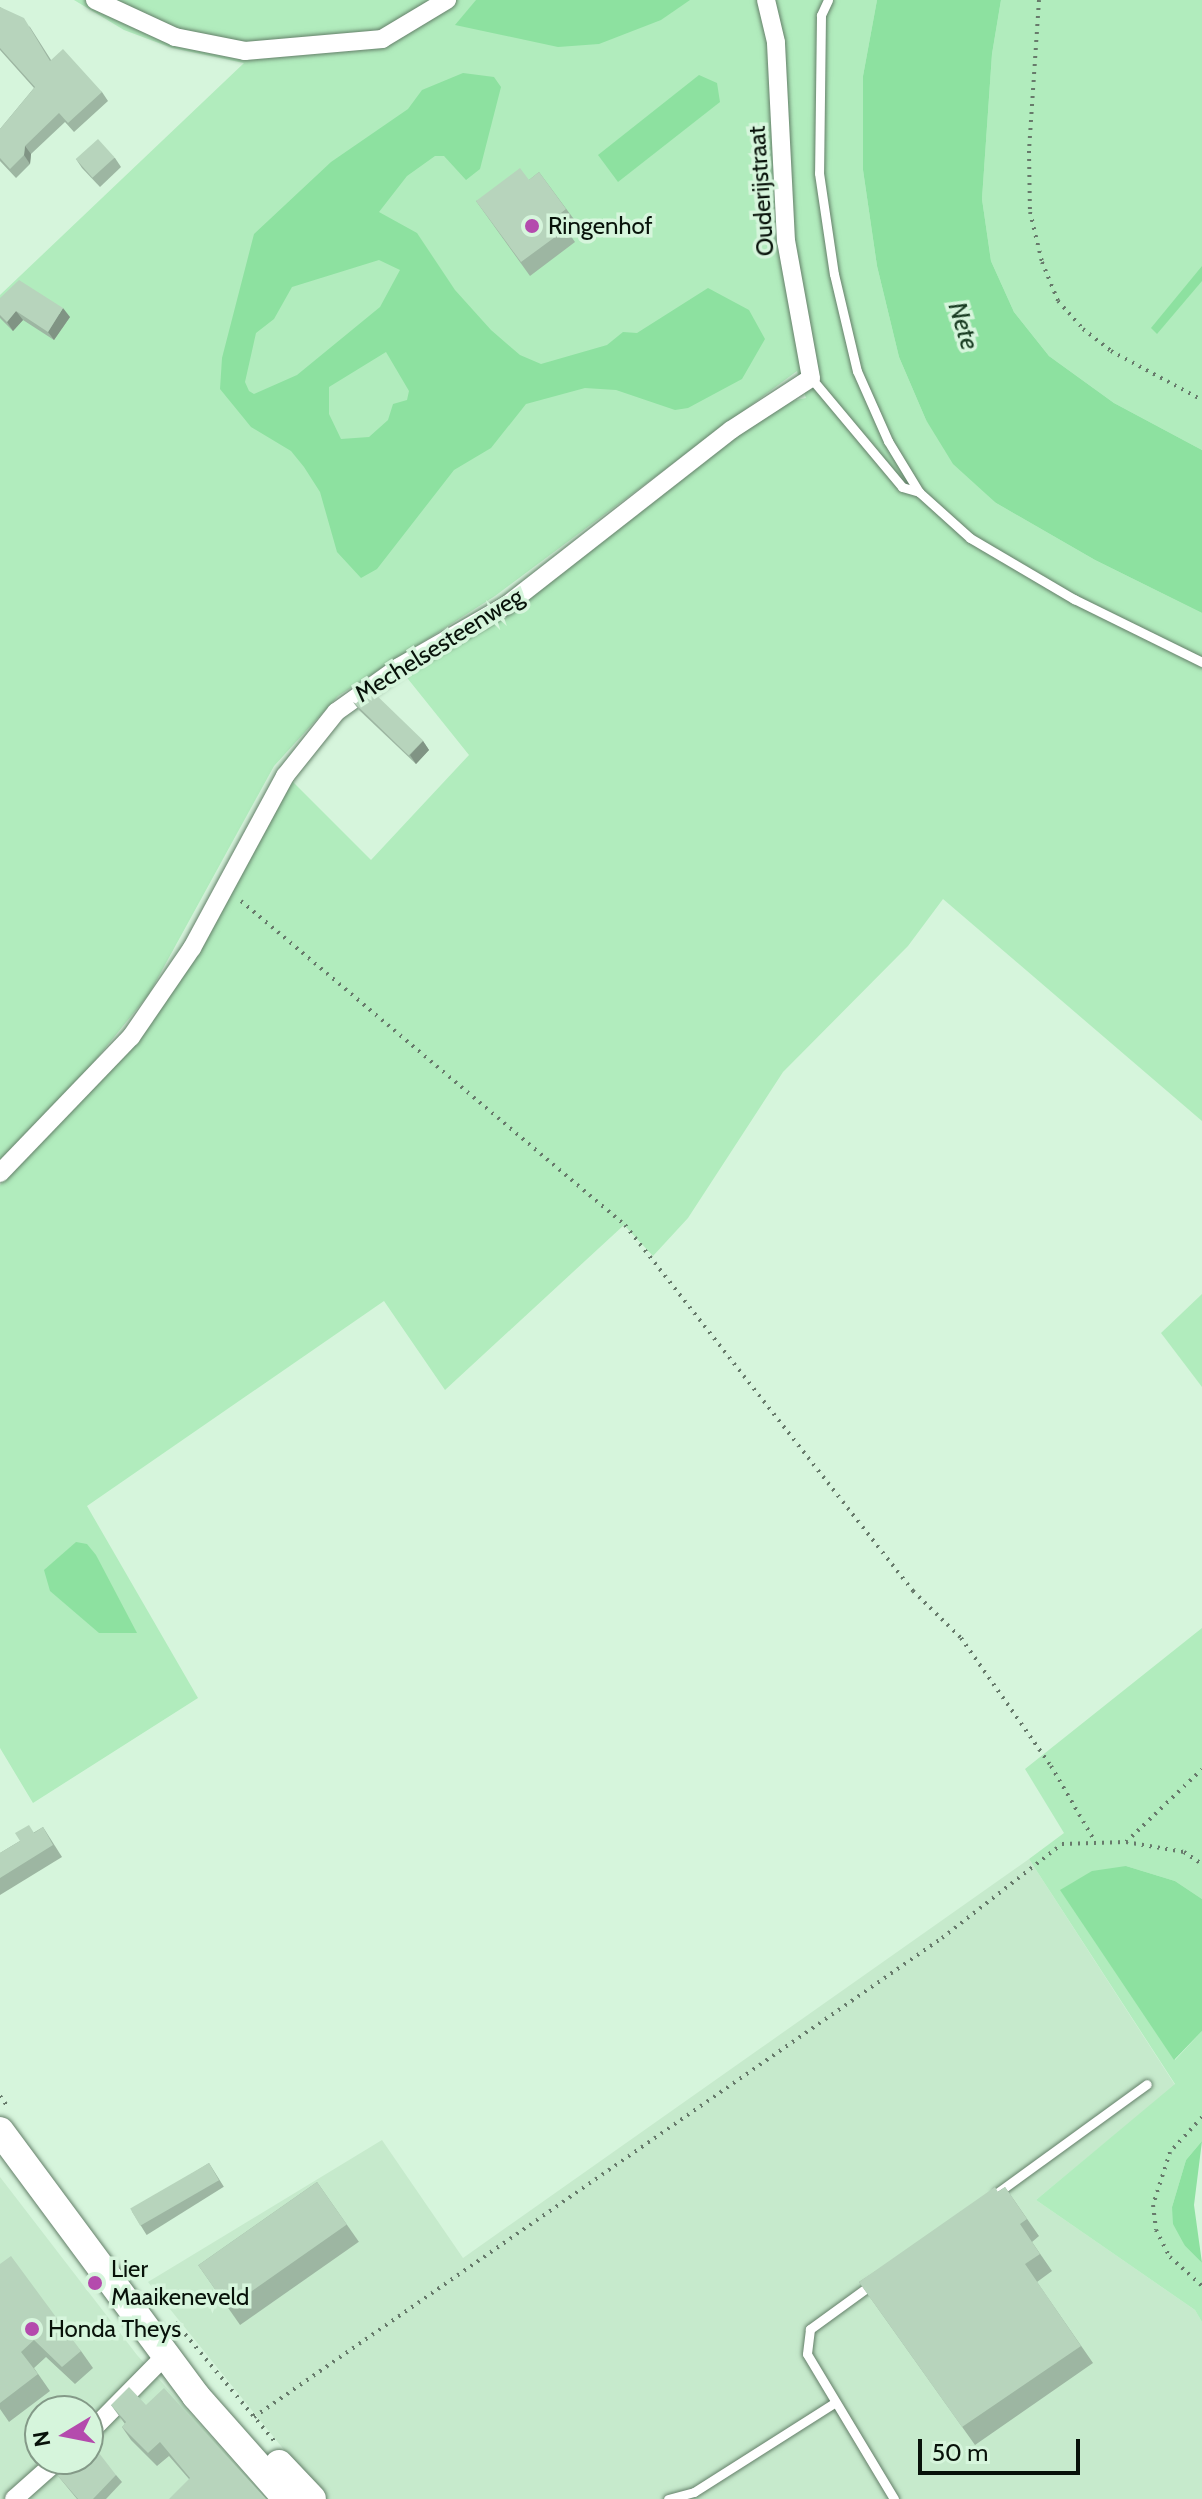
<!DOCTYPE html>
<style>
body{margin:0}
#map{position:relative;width:1202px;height:2499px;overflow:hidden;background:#d6f5dc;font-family:Cabin,sans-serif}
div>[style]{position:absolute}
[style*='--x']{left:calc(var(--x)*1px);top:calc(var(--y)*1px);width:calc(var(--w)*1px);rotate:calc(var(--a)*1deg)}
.built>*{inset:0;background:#c6eacc}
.green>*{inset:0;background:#b1ecbd}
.water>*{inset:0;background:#8de1a0}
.path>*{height:4px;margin-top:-2px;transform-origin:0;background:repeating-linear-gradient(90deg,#677a6b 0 2px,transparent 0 8px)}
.roads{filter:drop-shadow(0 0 2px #647f69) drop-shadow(0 0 2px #647f69)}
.lane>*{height:9px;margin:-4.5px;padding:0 4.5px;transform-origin:4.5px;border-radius:4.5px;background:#fff}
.street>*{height:18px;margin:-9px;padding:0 9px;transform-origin:9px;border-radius:9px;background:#fff}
.primary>*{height:28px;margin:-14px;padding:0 14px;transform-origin:14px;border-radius:14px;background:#fff}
.wall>*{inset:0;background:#9db6a2;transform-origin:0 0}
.shaded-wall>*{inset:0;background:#809484}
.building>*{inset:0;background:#b7d4bc;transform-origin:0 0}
.dots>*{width:22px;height:22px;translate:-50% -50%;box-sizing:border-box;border:4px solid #d6f5dc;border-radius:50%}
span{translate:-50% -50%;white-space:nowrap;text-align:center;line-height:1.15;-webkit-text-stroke:7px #d6f5dc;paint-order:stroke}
.street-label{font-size:24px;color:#08120a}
.poi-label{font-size:24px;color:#08120a}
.left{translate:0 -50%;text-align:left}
.water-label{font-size:26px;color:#193c22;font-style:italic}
.north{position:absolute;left:24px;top:2395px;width:80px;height:80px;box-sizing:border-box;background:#d6f5dc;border:2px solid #849a88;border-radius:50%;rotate:260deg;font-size:22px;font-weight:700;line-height:32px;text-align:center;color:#08120a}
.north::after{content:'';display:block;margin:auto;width:28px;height:36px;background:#b44bad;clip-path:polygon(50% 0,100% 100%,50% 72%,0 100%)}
.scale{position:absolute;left:918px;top:2439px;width:162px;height:36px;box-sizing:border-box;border:4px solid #08120a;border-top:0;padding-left:10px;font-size:24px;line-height:28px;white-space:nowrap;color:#08120a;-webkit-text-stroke:6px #d6f5dc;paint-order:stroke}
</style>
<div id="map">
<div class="built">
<div style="clip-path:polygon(1029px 1859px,1175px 2085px,1036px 2200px,1195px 2310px,1202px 2322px,1202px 2499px,324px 2499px,148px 2282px,382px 2140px,463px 2258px)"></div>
<div style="clip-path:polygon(evenodd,0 2177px,137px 2355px,267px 2499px,0 2499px,0 2177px,40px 2411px,88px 2411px,88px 2459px,40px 2459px,40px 2411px)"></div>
</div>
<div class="green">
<div style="clip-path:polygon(74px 0,877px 0,863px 76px,863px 170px,877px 266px,899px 357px,926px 420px,996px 503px,1095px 560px,1202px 613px,1202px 1121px,943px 899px,908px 946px,783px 1072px,688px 1218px,653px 1256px,624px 1225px,445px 1390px,384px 1301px,87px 1506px,198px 1698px,33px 1803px,0 1748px,0 1185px,137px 1042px,199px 952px,292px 781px,371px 860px,469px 755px,404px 674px,735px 436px,787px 402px,806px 398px,797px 371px,495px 596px,338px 696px,274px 766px,149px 994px,80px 1079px,0 1160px,0 295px,244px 63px,172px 48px,124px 30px)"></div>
<div style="clip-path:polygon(1001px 0,1202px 0,1202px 450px,1114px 403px,1049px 356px,1014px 312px,991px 261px,982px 199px,992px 54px)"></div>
<div style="clip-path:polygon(1202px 1294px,1202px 1387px,1161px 1333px)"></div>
<div style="clip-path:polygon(1202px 1628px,1202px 1899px,1175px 1881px,1126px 1866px,1175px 2060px,1202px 2031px,1202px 2141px,1186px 2160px,1172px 2207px,1185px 2246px,1202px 2263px,1202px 2322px,1195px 2310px,1036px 2200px,1175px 2084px,1029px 1859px,1064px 1833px,1025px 1769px)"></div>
</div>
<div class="water">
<div style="clip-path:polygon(476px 0,690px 0,661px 20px,599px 44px,558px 47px,455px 25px)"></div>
<div style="clip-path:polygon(877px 0,1001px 0,992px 54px,982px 199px,991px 261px,1014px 312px,1049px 356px,1114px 403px,1202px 450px,1202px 613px,1095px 560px,996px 503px,953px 464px,926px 420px,899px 357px,877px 266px,863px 170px,863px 76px)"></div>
<div style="clip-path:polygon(evenodd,463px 73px,494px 77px,501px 87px,480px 169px,466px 180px,444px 156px,435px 156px,407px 176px,379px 212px,417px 233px,455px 290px,491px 330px,520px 355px,541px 364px,607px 345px,623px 332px,637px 333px,708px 288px,749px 310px,765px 339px,742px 379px,688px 408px,675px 410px,616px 390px,585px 388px,526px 404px,491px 448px,454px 470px,377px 569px,361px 578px,337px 552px,320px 492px,304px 467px,291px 451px,251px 427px,220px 389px,222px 358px,254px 234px,331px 162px,408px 109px,422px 90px,463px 73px,379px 260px,400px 270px,380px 307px,297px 375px,254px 394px,249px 391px,245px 382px,256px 333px,274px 319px,292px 287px,379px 260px,463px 73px,386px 352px,409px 391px,407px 400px,393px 404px,388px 420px,369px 437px,341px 439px,329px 414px,329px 387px,386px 352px)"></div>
<div style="clip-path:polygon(699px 75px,717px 83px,720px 102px,618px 182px,598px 155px)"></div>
<div style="clip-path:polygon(1202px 266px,1202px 281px,1157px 334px,1151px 328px)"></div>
<div style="clip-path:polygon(76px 1542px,87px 1544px,96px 1555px,137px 1633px,99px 1633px,50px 1591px,44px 1570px)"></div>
<div style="clip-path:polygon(1126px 1866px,1175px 1881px,1202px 1899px,1202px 2031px,1174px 2060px,1060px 1890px,1092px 1871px)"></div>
<div style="clip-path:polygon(1202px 2141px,1194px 2205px,1202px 2263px,1185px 2246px,1173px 2224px,1172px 2207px,1186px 2160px)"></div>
</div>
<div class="path">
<div style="--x:1039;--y:0;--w:151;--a:93.8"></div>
<div style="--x:1029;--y:151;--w:61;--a:89.1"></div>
<div style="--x:1030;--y:212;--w:51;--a:76.5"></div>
<div style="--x:1042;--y:262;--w:42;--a:67.7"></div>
<div style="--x:1058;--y:301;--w:38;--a:48"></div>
<div style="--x:1083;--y:329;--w:36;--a:38"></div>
<div style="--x:1111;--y:351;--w:103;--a:28.3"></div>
<div style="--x:241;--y:901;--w:502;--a:40.16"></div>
<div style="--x:625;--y:1225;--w:466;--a:51.8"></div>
<div style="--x:913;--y:1591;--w:67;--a:44.4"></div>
<div style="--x:961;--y:1638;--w:156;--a:54.9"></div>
<div style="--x:1051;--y:1766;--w:86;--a:59.8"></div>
<div style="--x:1126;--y:1842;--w:105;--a:-43.8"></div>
<div style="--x:0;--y:2096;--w:14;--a:54"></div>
<div style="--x:1202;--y:2117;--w:47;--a:132.4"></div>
<div style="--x:1170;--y:2152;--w:56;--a:107.8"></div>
<div style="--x:1153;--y:2205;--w:25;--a:83"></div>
<div style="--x:1156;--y:2230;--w:30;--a:63"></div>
<div style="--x:1170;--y:2257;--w:43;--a:42.2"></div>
<div style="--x:175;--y:2322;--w:155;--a:50.2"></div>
<div style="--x:254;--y:2417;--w:838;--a:-34.85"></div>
<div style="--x:942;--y:1938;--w:152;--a:-38.1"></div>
<div style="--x:1062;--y:1844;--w:64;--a:-1.8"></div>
<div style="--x:1126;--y:1842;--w:59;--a:9.8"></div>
<div style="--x:1184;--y:1852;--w:22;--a:34"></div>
</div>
<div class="roads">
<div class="lane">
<div style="--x:828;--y:0;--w:17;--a:115"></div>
<div style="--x:821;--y:15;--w:158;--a:90.7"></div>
<div style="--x:819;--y:173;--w:102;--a:81.6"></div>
<div style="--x:834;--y:274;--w:100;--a:76.7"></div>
<div style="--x:857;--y:371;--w:77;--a:66.1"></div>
<div style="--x:888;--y:441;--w:60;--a:58.7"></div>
<div style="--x:919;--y:492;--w:69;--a:42"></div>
<div style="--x:970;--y:538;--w:121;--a:30.4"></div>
<div style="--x:1074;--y:599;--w:143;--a:26.2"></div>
<div style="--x:811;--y:378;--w:142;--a:50.1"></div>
<div style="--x:902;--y:487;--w:18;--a:16"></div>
<div style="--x:997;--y:2193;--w:185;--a:-36"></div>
<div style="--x:872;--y:2284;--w:77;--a:144"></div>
<div style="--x:810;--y:2329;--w:25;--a:97"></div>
<div style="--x:807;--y:2354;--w:169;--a:59"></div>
<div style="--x:668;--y:2499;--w:27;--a:-15"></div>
<div style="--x:694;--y:2492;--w:166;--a:-32.4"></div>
</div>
<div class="street">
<div style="--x:95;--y:0;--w:88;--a:24.8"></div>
<div style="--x:175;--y:37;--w:71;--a:11.3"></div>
<div style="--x:245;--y:51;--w:138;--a:-5"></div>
<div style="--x:382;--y:39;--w:76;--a:-31"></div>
<div style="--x:0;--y:1173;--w:189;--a:-46.1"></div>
<div style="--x:131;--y:1037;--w:108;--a:-55.6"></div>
<div style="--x:192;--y:948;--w:196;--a:-61.6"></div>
<div style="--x:285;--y:776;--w:82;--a:-51.4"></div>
<div style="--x:336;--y:712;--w:77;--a:-35.5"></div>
<div style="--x:399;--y:667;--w:125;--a:-29.9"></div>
<div style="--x:507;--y:605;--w:284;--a:-38"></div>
<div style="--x:731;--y:430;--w:95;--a:-33"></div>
<div style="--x:811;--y:378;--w:139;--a:-100.3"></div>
<div style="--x:786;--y:241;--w:199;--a:-92.9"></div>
<div style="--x:776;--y:42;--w:43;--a:-103.4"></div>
<div style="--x:88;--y:2434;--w:111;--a:-45.4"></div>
<div style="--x:14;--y:2499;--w:60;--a:-41.6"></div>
</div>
<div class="primary">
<div style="--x:0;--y:2131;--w:330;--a:53.5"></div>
<div style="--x:196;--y:2396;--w:137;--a:48.5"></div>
<div style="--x:279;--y:2464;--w:48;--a:46.7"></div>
</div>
</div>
<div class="wall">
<div style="clip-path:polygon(0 7px,30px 27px,51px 60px,102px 92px,108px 101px,74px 132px,65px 122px,31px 154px,30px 164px,16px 178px,0 161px,0 129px,34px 88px,0 50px)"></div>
<div style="clip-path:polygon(115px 158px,121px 167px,100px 187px,82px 168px,76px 159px)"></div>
<div style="clip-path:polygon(539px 172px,576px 222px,566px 229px,575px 242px,530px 276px,476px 201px,529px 180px)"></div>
<div style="clip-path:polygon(0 298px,70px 317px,54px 340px,23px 320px,13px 331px,0 318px)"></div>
<div style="clip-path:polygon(353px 702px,423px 741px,429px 750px,416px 764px,359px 710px)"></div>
<div style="clip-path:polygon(43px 1827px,62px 1857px,0 1895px,0 1853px)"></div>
<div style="left:209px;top:2163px;width:28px;height:91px;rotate:58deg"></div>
<div style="left:317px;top:2182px;width:73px;height:145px;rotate:55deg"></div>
<div style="clip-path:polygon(1005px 2187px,1039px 2236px,1032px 2242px,1052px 2271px,1037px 2282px,1093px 2363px,975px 2445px,859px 2282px)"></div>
<div style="clip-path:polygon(0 2264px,81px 2351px,93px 2368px,75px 2384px,46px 2357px,34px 2368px,50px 2391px,9px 2422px,0 2409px)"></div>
<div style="clip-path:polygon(111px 2405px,146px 2405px,266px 2499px,189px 2479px,169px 2456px,157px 2466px,131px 2440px,122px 2427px,125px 2424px)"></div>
<div style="clip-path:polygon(116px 2475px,122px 2482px,106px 2499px,77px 2499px,58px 2476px)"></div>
</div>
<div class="shaded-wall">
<div style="clip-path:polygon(25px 146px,31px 154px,30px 164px,24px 155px)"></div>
<div style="clip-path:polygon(63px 308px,70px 317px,54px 340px,48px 332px)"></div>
<div style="clip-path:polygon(16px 311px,23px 320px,13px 331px,7px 322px)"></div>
<div style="clip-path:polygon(423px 741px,429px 750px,416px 764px,410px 755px)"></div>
</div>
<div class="building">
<div style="clip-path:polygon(0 7px,24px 18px,50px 61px,63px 49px,102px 92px,68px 123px,59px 113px,25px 146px,24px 155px,10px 169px,0 158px,0 129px,35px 87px,0 48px)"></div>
<div style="left:98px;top:139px;width:25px;height:30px;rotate:48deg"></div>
<div style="clip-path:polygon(520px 168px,529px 180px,539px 172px,566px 209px,557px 216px,566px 229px,521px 262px,476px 201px)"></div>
<div style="clip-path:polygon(19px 280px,63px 308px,48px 332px,16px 311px,7px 322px,0 315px,0 298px)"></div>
<div style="left:370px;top:689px;width:74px;height:21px;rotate:44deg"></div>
<div style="clip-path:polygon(29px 1825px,34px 1833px,43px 1827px,53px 1845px,0 1878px,0 1853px,20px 1841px,15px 1833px)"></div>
<div style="left:209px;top:2163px;width:20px;height:91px;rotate:60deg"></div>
<div style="left:317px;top:2182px;width:52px;height:145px;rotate:55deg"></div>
<div style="clip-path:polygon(995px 2187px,998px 2192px,1005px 2187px,1027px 2219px,1020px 2224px,1040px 2254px,1025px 2264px,1081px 2346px,962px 2427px,859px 2282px)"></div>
<div style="clip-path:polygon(11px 2256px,81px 2351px,62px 2367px,34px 2340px,21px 2352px,38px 2374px,0 2403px,0 2264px)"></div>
<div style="clip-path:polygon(129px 2387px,146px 2405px,164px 2388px,266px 2499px,169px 2499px,190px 2478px,160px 2442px,148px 2453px,122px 2427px,126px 2422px,111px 2405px)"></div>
<div style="clip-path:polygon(92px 2444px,116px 2475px,93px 2499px,78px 2499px,58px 2476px,76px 2459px,88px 2459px,88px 2448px)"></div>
</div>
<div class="dots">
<div style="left:532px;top:226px;background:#b44bad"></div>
<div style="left:95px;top:2283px;background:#b44bad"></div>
<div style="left:32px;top:2329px;background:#b44bad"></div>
</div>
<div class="street-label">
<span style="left:761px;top:191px;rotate:-94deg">Ouderijstraat</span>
<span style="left:439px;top:645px;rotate:-32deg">Mechelsesteenweg</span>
</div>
<div class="poi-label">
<span class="left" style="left:548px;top:226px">Ringenhof</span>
<span class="left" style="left:111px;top:2283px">Lier<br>Maaikeneveld</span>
<span class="left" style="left:48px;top:2329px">Honda Theys</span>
</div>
<div class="water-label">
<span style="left:963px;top:326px;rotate:73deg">Nete</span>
</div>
<div class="north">N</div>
<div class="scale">50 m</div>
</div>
